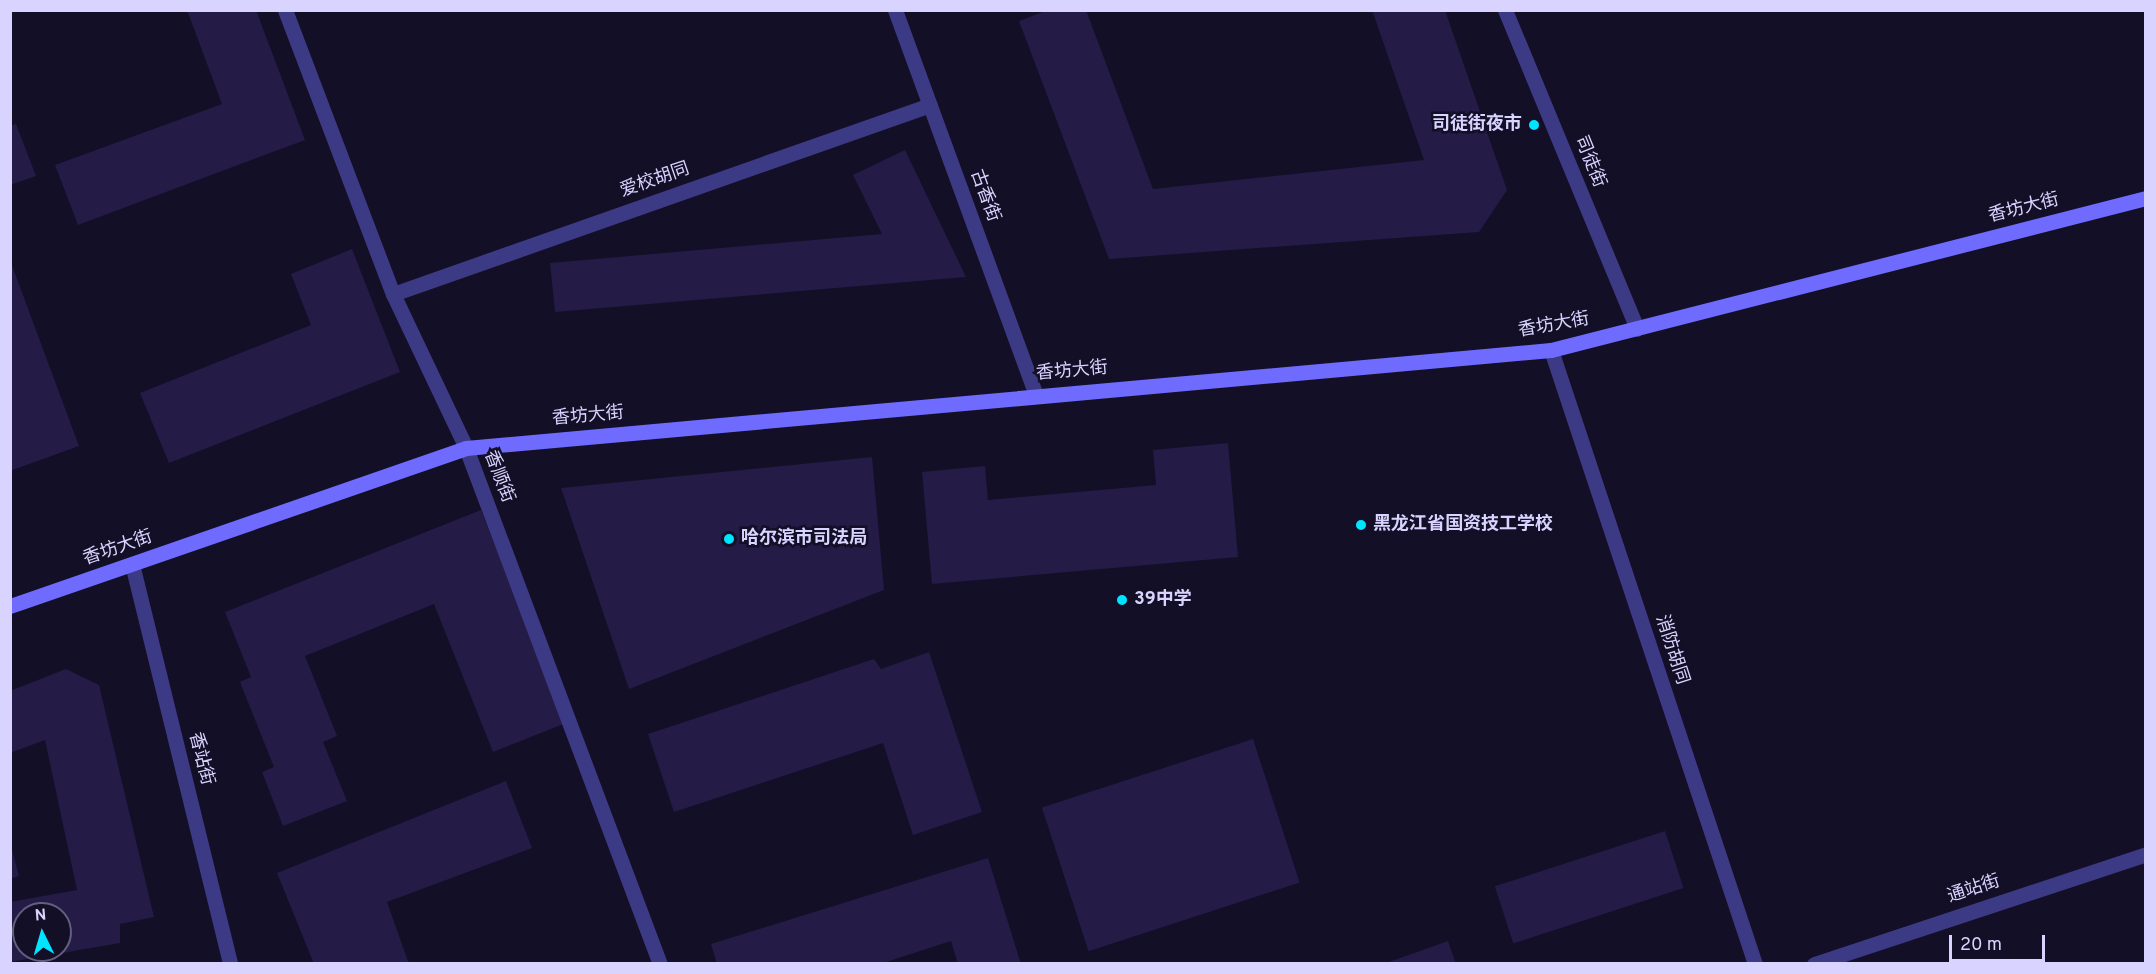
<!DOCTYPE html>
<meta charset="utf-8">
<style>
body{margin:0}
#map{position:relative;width:2156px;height:974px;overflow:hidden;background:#130f26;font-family:Overpass,"Noto Sans SC",sans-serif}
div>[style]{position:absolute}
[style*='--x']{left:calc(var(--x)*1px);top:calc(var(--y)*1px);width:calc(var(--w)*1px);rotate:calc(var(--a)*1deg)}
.building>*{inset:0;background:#241b47;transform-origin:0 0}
.service>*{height:15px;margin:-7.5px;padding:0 7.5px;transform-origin:7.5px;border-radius:7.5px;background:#3d3a85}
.minor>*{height:15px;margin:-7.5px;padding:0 7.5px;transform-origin:7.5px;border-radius:7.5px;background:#3d3a85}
.tertiary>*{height:15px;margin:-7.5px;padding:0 7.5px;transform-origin:7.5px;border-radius:7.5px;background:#3d3a85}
.secondary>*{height:15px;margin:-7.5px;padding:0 7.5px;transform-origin:7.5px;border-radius:7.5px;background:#6f6bff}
.dots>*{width:16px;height:16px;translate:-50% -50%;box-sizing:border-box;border:3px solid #130f26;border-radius:50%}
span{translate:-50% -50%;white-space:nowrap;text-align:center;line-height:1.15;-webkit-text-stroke:5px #130f26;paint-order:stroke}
.poi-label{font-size:18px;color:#d9d4ff;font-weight:700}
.right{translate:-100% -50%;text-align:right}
.left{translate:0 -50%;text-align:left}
.street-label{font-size:18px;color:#d9d4ff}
.frame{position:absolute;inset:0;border:12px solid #d9d4ff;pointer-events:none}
.north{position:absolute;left:12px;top:902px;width:60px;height:60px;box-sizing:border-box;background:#130f26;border:2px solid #625e7d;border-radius:50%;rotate:355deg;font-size:16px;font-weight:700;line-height:24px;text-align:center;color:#d9d4ff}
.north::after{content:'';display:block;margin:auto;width:21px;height:27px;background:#00e5ff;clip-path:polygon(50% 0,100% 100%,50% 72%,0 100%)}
.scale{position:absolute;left:1949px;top:935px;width:96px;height:27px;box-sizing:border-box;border:3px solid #d9d4ff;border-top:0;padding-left:8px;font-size:18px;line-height:21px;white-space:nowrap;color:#d9d4ff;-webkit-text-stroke:4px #130f26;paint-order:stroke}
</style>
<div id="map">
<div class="building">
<div style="clip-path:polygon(187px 10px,256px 10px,305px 140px,78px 225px,55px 165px,222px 104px)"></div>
<div style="clip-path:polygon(1048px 10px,1086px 10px,1153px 189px,1424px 160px,1372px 10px,1445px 10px,1507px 190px,1479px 232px,1109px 259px,1019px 21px)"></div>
<div style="clip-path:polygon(16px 124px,36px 176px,10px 185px,10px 126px)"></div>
<div style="clip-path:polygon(905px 150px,966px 277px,555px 312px,550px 263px,882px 234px,853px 175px)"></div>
<div style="clip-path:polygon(352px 249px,400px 372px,169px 463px,140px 393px,311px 325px,291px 274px)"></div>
<div style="clip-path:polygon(10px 260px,79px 446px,10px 471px)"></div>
<div style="clip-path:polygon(1228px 443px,1238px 557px,932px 584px,922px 472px,985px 466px,988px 500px,1156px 485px,1153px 450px)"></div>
<div style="clip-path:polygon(872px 457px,884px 590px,629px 689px,561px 488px)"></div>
<div style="clip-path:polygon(481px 510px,566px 723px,493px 752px,434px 604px,305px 656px,337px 736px,323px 742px,347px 801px,283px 826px,262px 772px,274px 767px,240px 682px,251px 677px,225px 612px)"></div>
<div style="clip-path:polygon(929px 652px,982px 812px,913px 835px,883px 743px,674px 812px,648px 734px,874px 659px,881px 669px)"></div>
<div style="clip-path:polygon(evenodd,66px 669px,99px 685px,154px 917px,120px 924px,120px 943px,10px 962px,10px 902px,77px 890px,45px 740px,10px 753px,10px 691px,66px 669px,24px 914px,60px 914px,60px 950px,24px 950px,24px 914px)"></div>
<div style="left:1253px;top:739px;width:151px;height:222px;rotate:72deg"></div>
<div style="clip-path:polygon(506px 781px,532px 848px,387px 902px,409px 964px,314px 964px,277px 873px)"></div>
<div style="left:1665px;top:831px;width:60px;height:179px;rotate:72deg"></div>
<div style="clip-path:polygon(10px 842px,19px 876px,10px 879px)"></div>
<div style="clip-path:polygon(988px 858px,1021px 964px,958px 964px,951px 941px,880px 964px,717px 964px,711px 944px)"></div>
<div style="clip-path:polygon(1448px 941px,1456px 964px,1386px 964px,1386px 963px)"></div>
</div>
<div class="service">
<div style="--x:393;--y:294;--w:569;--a:-19.39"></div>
</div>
<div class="minor">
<div style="--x:895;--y:10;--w:410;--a:69.9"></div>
<div style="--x:1505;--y:10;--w:345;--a:67.5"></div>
<div style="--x:1551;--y:350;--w:647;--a:71.62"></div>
</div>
<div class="tertiary">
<div style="--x:285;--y:10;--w:304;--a:69.2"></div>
<div style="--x:393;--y:294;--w:170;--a:64.6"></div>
<div style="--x:466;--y:448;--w:551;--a:69.4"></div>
<div style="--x:132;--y:564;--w:412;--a:76.2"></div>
<div style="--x:1814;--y:964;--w:350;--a:-18.3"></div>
</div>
<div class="secondary">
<div style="--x:10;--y:606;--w:483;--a:-19.1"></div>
<div style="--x:466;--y:448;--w:1089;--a:-5.16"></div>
<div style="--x:1551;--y:350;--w:614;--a:-14.33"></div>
</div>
<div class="dots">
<div style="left:1534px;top:125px;background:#00e5ff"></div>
<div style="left:1361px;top:525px;background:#00e5ff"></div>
<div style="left:729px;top:539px;background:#00e5ff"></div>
<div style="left:1122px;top:600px;background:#00e5ff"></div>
</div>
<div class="poi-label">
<span class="right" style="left:1522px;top:125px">司徒街夜市</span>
<span class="left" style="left:1373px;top:525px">黑龙江省国资技工学校</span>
<span class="left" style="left:741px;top:539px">哈尔滨市司法局</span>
<span class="left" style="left:1134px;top:600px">39中学</span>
</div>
<div class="street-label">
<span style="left:1589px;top:162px;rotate:68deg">司徒街</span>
<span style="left:655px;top:181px;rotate:-19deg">爱校胡同</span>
<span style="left:984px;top:196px;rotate:70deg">古香街</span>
<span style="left:2024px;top:209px;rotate:-14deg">香坊大街</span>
<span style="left:1554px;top:326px;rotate:-10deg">香坊大街</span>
<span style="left:1072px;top:372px;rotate:-5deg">香坊大街</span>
<span style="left:588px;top:417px;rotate:-5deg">香坊大街</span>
<span style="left:498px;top:477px;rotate:69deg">香顺街</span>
<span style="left:118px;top:549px;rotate:-19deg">香坊大街</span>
<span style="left:1671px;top:650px;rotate:72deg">消防胡同</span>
<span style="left:200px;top:759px;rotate:76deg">香站街</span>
<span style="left:1974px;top:890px;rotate:-18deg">通站街</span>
</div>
<div class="frame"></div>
<div class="north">N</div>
<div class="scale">20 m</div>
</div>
